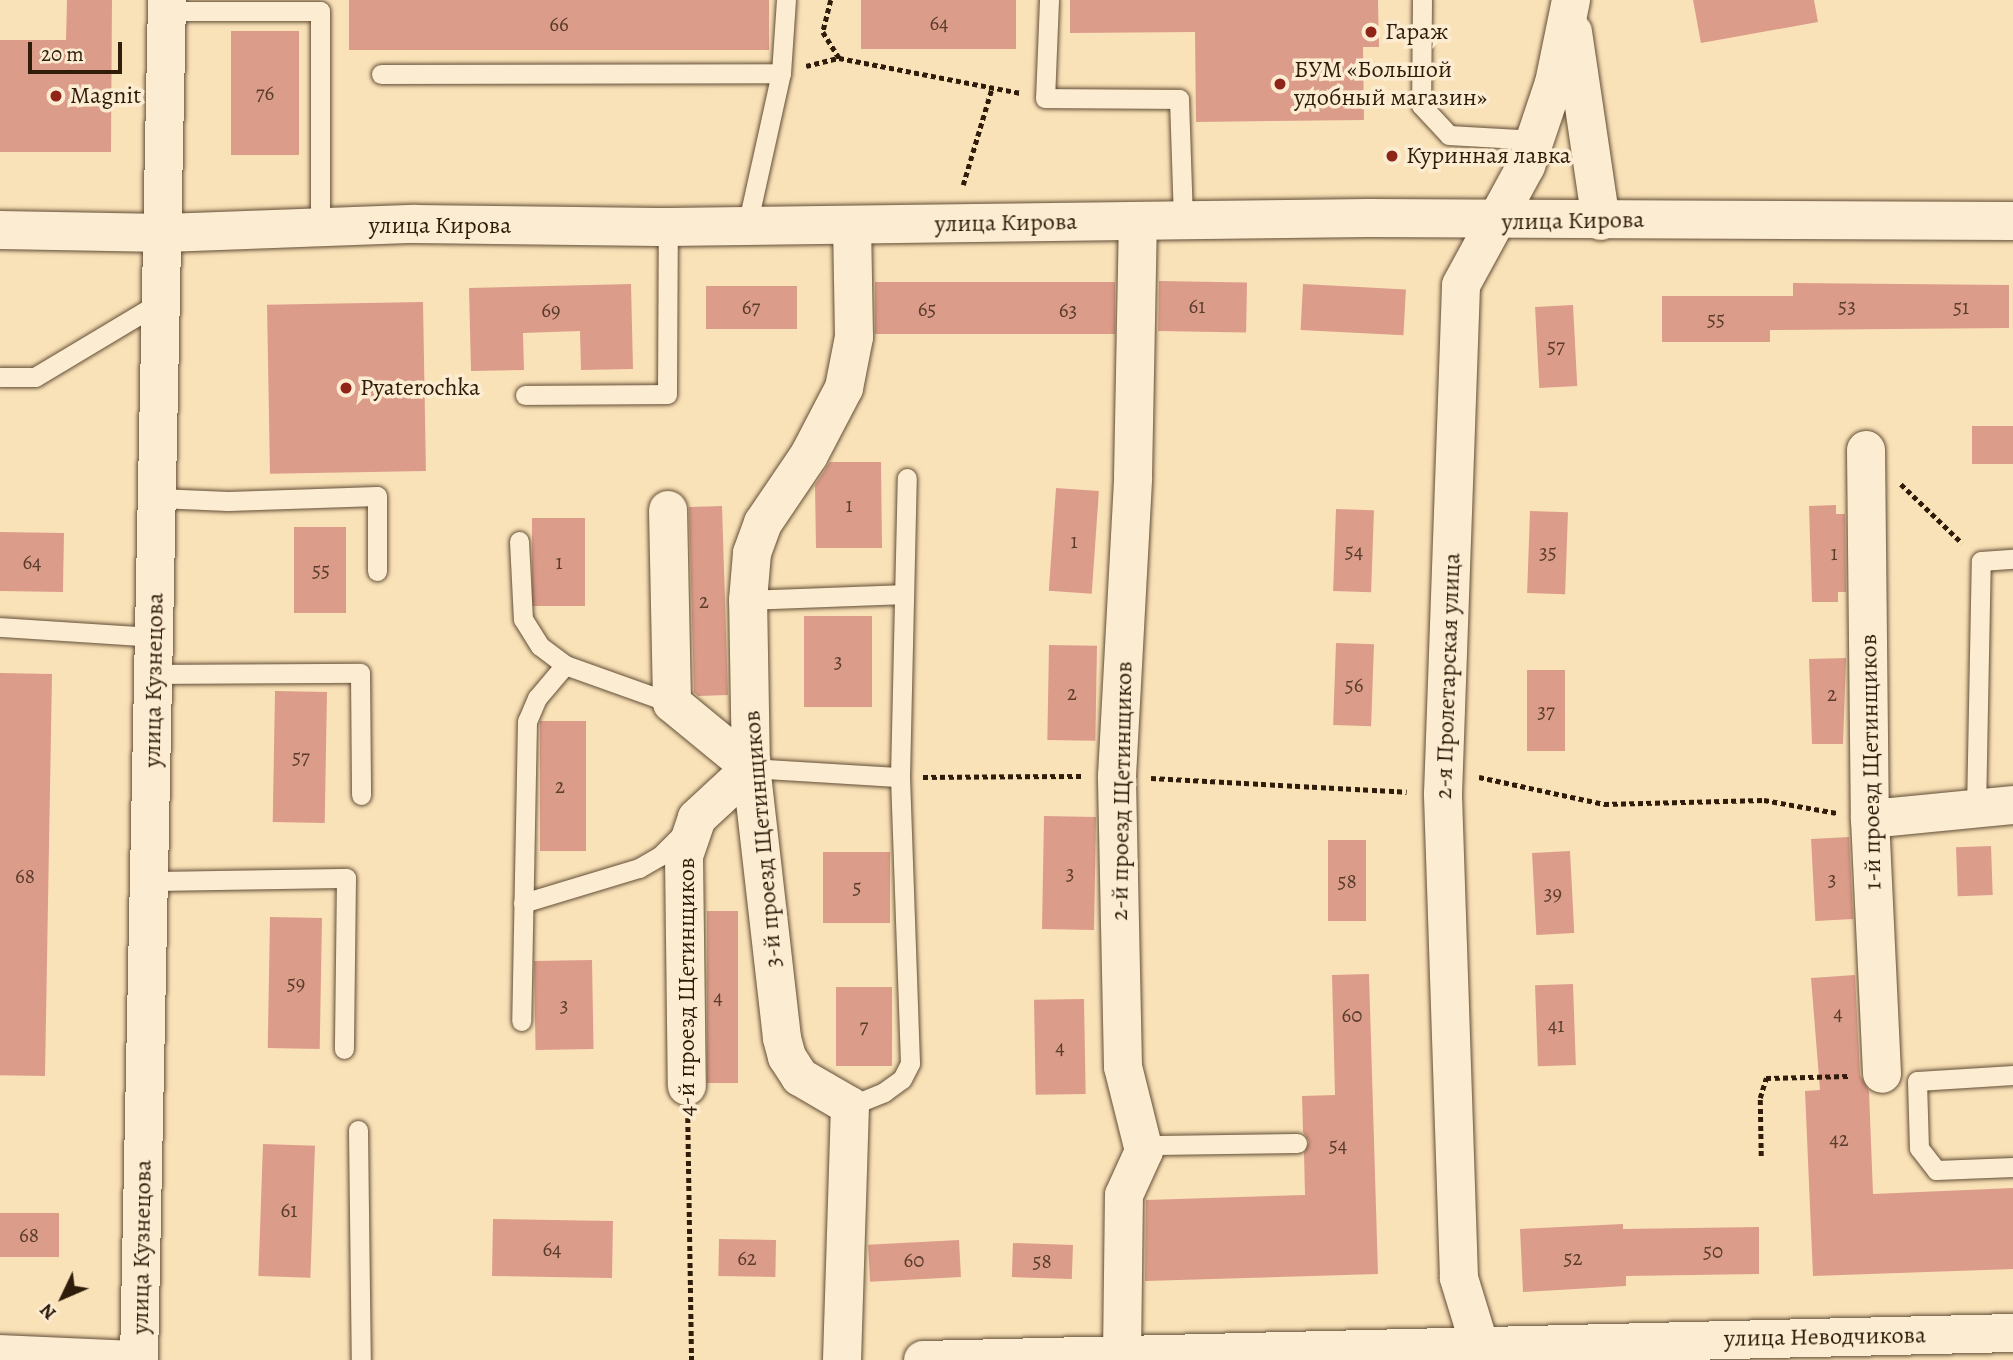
<!DOCTYPE html>
<meta charset="utf-8">
<style>
body{margin:0}
#map{position:relative;width:2013px;height:1360px;overflow:hidden;background:#fae2b8;font-family:Alegreya,serif}
div>[style]{position:absolute}
[style*='--x']{left:calc(var(--x)*1px);top:calc(var(--y)*1px);width:calc(var(--w)*1px);rotate:calc(var(--a)*1deg)}
.building>*{inset:0;background:#dc9c8a;transform-origin:0 0}
.path>*{height:4.5px;margin-top:-2.25px;transform-origin:0;background:repeating-linear-gradient(90deg,#2f1c0b 0 5px,transparent 0 8.5px)}
.roads{filter:drop-shadow(0 0 2px #624e36) drop-shadow(0 0 2px #624e36)}
.lane>*{height:19px;margin:-9.5px;padding:0 9.5px;transform-origin:9.5px;border-radius:9.5px;background:#fcecd1}
.street>*{height:38px;margin:-19px;padding:0 19px;transform-origin:19px;border-radius:19px;background:#fcecd1}
.secondary>*{height:38px;margin:-19px;padding:0 19px;transform-origin:19px;border-radius:19px;background:#fcecd1}
.dots>*{width:19px;height:19px;translate:-50% -50%;box-sizing:border-box;border:4px solid #fcecd1;border-radius:50%}
span{translate:-50% -50%;white-space:nowrap;text-align:center;line-height:1.15;-webkit-text-stroke:7px #fcecd1;paint-order:stroke}
.number-label{font-size:21px;color:#5a3c2b}
.number-label span{-webkit-text-stroke-width:0}
.poi-label{font-size:24px;color:#2f1c0b}
.left{translate:0 -50%;text-align:left}
.street-label{font-size:24px;color:#2f1c0b}
.north{position:absolute;left:28px;top:1262px;width:70px;height:70px;-webkit-text-stroke:5px #fcecd1;paint-order:stroke;rotate:226deg;font-size:19px;font-weight:700;line-height:28px;text-align:center;color:#2f1c0b}
.north::after{content:'';display:block;margin:auto;width:24px;height:32px;background:#2f1c0b;clip-path:polygon(50% 0,100% 100%,50% 72%,0 100%)}
.scale{position:absolute;left:28px;top:42px;width:94px;height:32px;box-sizing:border-box;border:4px solid #2f1c0b;border-top:0;padding-left:9px;font-size:21px;line-height:24px;white-space:nowrap;color:#2f1c0b;-webkit-text-stroke:5px #fcecd1;paint-order:stroke}
</style>
<div id="map">
<div class="building">
<div style="clip-path:polygon(67px 0,112px 0,111px 152px,0 152px,0 40px,66px 40px)"></div>
<div style="left:349px;top:0;width:420px;height:50px"></div>
<div style="left:861px;top:0;width:155px;height:49px"></div>
<div style="clip-path:polygon(1070px 0,1378px 0,1379px 47px,1363px 47px,1364px 120px,1196px 122px,1195px 32px,1070px 33px)"></div>
<div style="clip-path:polygon(1693px 0,1814px 0,1818px 22px,1701px 43px)"></div>
<div style="left:231px;top:31px;width:68px;height:124px"></div>
<div style="left:1159px;top:281px;width:88px;height:50px;rotate:1deg"></div>
<div style="left:875px;top:282px;width:240px;height:52px"></div>
<div style="clip-path:polygon(1793px 283px,2009px 285px,2009px 328px,1770px 330px,1770px 342px,1662px 342px,1662px 296px,1793px 296px)"></div>
<div style="clip-path:polygon(631px 284px,633px 369px,581px 370px,580px 331px,523px 333px,524px 370px,471px 371px,469px 288px)"></div>
<div style="left:1303px;top:284px;width:103px;height:46px;rotate:3deg"></div>
<div style="left:706px;top:286px;width:91px;height:43px"></div>
<div style="left:423px;top:302px;width:169px;height:156px;rotate:89deg"></div>
<div style="left:1573px;top:305px;width:81px;height:38px;rotate:87deg"></div>
<div style="left:1972px;top:426px;width:41px;height:38px"></div>
<div style="clip-path:polygon(830px 462px,881px 462px,882px 548px,816px 548px,815px 485px)"></div>
<div style="left:1056px;top:488px;width:43px;height:103px;rotate:4deg"></div>
<div style="clip-path:polygon(1836px 505px,1836px 514px,1845px 514px,1846px 592px,1838px 592px,1838px 602px,1812px 602px,1809px 506px)"></div>
<div style="clip-path:polygon(722px 506px,728px 695px,698px 696px,694px 692px,689px 507px)"></div>
<div style="left:1336px;top:509px;width:38px;height:82px;rotate:2deg"></div>
<div style="left:1530px;top:511px;width:38px;height:82px;rotate:2deg"></div>
<div style="left:532px;top:518px;width:53px;height:88px"></div>
<div style="left:294px;top:527px;width:52px;height:86px"></div>
<div style="left:0;top:532px;width:64px;height:59px;rotate:1deg"></div>
<div style="left:804px;top:616px;width:68px;height:91px"></div>
<div style="left:1336px;top:643px;width:38px;height:82px;rotate:2deg"></div>
<div style="left:1049px;top:645px;width:48px;height:95px;rotate:1deg"></div>
<div style="clip-path:polygon(1846px 658px,1843px 744px,1812px 744px,1809px 659px)"></div>
<div style="left:1527px;top:670px;width:38px;height:81px"></div>
<div style="left:52px;top:674px;width:402px;height:52px;rotate:91deg"></div>
<div style="left:275px;top:691px;width:52px;height:131px;rotate:1deg"></div>
<div style="left:540px;top:721px;width:46px;height:130px"></div>
<div style="left:1044px;top:816px;width:52px;height:113px;rotate:1deg"></div>
<div style="left:1849px;top:837px;width:82px;height:38px;rotate:87deg"></div>
<div style="left:1328px;top:840px;width:38px;height:81px"></div>
<div style="left:1991px;top:846px;width:49px;height:35px;rotate:88deg"></div>
<div style="left:1570px;top:851px;width:82px;height:38px;rotate:87deg"></div>
<div style="left:823px;top:852px;width:67px;height:71px"></div>
<div style="left:707px;top:911px;width:31px;height:172px"></div>
<div style="left:270px;top:917px;width:52px;height:131px;rotate:1deg"></div>
<div style="left:592px;top:960px;width:89px;height:58px;rotate:89deg"></div>
<div style="clip-path:polygon(1369px 974px,1378px 1274px,1145px 1281px,1146px 1200px,1305px 1195px,1304px 1153px,1309px 1142px,1303px 1132px,1302px 1096px,1335px 1095px,1332px 975px)"></div>
<div style="clip-path:polygon(1855px 975px,1860px 1075px,1869px 1091px,1873px 1194px,2013px 1188px,2013px 1269px,1813px 1276px,1805px 1091px,1820px 1090px,1811px 978px)"></div>
<div style="left:1573px;top:984px;width:81px;height:38px;rotate:88deg"></div>
<div style="left:836px;top:987px;width:56px;height:79px"></div>
<div style="left:1084px;top:999px;width:95px;height:50px;rotate:89deg"></div>
<div style="left:263px;top:1144px;width:52px;height:132px;rotate:2deg"></div>
<div style="left:0;top:1213px;width:59px;height:44px"></div>
<div style="left:493px;top:1219px;width:120px;height:57px;rotate:1deg"></div>
<div style="clip-path:polygon(1623px 1224px,1623px 1229px,1759px 1227px,1759px 1274px,1626px 1276px,1626px 1286px,1523px 1292px,1520px 1229px)"></div>
<div style="left:719px;top:1239px;width:57px;height:37px;rotate:1deg"></div>
<div style="left:959px;top:1240px;width:37px;height:91px;rotate:87deg"></div>
<div style="left:1013px;top:1243px;width:60px;height:34px;rotate:2deg"></div>
</div>
<div class="path">
<div style="--x:831;--y:0;--w:33;--a:104"></div>
<div style="--x:823;--y:32;--w:31;--a:58"></div>
<div style="--x:839;--y:58;--w:185;--a:10.9"></div>
<div style="--x:806;--y:66;--w:34;--a:-14"></div>
<div style="--x:963;--y:185;--w:101;--a:-73.4"></div>
<div style="--x:1901;--y:484;--w:85;--a:44"></div>
<div style="--x:923;--y:777;--w:159;--a:-0.4"></div>
<div style="--x:1479;--y:777;--w:128;--a:12.2"></div>
<div style="--x:1604;--y:804;--w:160;--a:-1.4"></div>
<div style="--x:1764;--y:800;--w:74;--a:10.1"></div>
<div style="--x:1151;--y:778;--w:256;--a:3.1"></div>
<div style="--x:688;--y:1118;--w:242;--a:89.1"></div>
<div style="--x:1761;--y:1156;--w:58;--a:-91"></div>
<div style="--x:1760;--y:1098;--w:21;--a:-73"></div>
<div style="--x:1766;--y:1078;--w:82;--a:-1.4"></div>
</div>
<div class="roads">
<div class="lane">
<div style="--x:1049;--y:0;--w:98;--a:92.3"></div>
<div style="--x:1045;--y:98;--w:134;--a:0.4"></div>
<div style="--x:1179;--y:99;--w:122;--a:88.1"></div>
<div style="--x:1422;--y:0;--w:105;--a:90.5"></div>
<div style="--x:1421;--y:105;--w:41;--a:47"></div>
<div style="--x:1449;--y:135;--w:87;--a:3.3"></div>
<div style="--x:167;--y:11;--w:153;--a:0"></div>
<div style="--x:320;--y:11;--w:218;--a:90"></div>
<div style="--x:381;--y:74;--w:400;--a:-0.1"></div>
<div style="--x:747;--y:226;--w:157;--a:-77.5"></div>
<div style="--x:781;--y:73;--w:73;--a:-86.1"></div>
<div style="--x:0;--y:377;--w:35;--a:0"></div>
<div style="--x:35;--y:377;--w:148;--a:-30.9"></div>
<div style="--x:525;--y:395;--w:142;--a:-0.4"></div>
<div style="--x:667;--y:394;--w:167;--a:-89.7"></div>
<div style="--x:158;--y:498;--w:70;--a:2.5"></div>
<div style="--x:228;--y:501;--w:149;--a:-1.9"></div>
<div style="--x:377;--y:496;--w:75;--a:90"></div>
<div style="--x:519;--y:541;--w:78;--a:87.1"></div>
<div style="--x:523;--y:619;--w:32;--a:58"></div>
<div style="--x:540;--y:646;--w:31;--a:37"></div>
<div style="--x:565;--y:665;--w:43;--a:130.3"></div>
<div style="--x:537;--y:698;--w:25;--a:113"></div>
<div style="--x:527;--y:721;--w:300;--a:91.1"></div>
<div style="--x:748;--y:600;--w:156;--a:-2.2"></div>
<div style="--x:0;--y:627;--w:155;--a:3.7"></div>
<div style="--x:565;--y:665;--w:114;--a:19.6"></div>
<div style="--x:154;--y:674;--w:206;--a:-0.3"></div>
<div style="--x:360;--y:673;--w:122;--a:89.5"></div>
<div style="--x:751;--y:768;--w:149;--a:3.5"></div>
<div style="--x:1976;--y:811;--w:250;--a:-88.9"></div>
<div style="--x:1981;--y:561;--w:32;--a:-4"></div>
<div style="--x:150;--y:881;--w:196;--a:-0.9"></div>
<div style="--x:346;--y:878;--w:171;--a:90.7"></div>
<div style="--x:523;--y:903;--w:121;--a:-16.8"></div>
<div style="--x:639;--y:868;--w:24;--a:-30"></div>
<div style="--x:660;--y:856;--w:34;--a:-45"></div>
<div style="--x:2013;--y:1075;--w:96;--a:176.4"></div>
<div style="--x:1917;--y:1081;--w:67;--a:88.3"></div>
<div style="--x:1919;--y:1148;--w:28;--a:52"></div>
<div style="--x:1936;--y:1170;--w:77;--a:-2.2"></div>
<div style="--x:850;--y:1106;--w:37;--a:-22"></div>
<div style="--x:884;--y:1092;--w:22;--a:-36"></div>
<div style="--x:902;--y:1079;--w:18;--a:-63"></div>
<div style="--x:910;--y:1063;--w:286;--a:-92"></div>
<div style="--x:900;--y:777;--w:299;--a:-88.7"></div>
<div style="--x:358;--y:1130;--w:230;--a:89.3"></div>
<div style="--x:1144;--y:1151;--w:14;--a:-25"></div>
<div style="--x:1157;--y:1145;--w:140;--a:-0.8"></div>
</div>
<div class="street">
<div style="--x:1573;--y:32;--w:191;--a:81.6"></div>
<div style="--x:1866;--y:450;--w:369;--a:89.4"></div>
<div style="--x:1870;--y:819;--w:255;--a:87.3"></div>
<div style="--x:668;--y:510;--w:193;--a:88.8"></div>
<div style="--x:672;--y:703;--w:102;--a:39.4"></div>
<div style="--x:751;--y:768;--w:74;--a:137.2"></div>
<div style="--x:697;--y:818;--w:40;--a:108.9"></div>
<div style="--x:684;--y:856;--w:230;--a:89.3"></div>
<div style="--x:1870;--y:819;--w:144;--a:-5.6"></div>
<div style="--x:0;--y:1354;--w:132;--a:2.6"></div>
<div style="--x:1122;--y:1356;--w:161;--a:-89.3"></div>
<div style="--x:1124;--y:1195;--w:48;--a:-65.6"></div>
<div style="--x:1144;--y:1151;--w:87;--a:-104"></div>
<div style="--x:1123;--y:1067;--w:291;--a:-91.2"></div>
<div style="--x:1117;--y:776;--w:299;--a:-86.9"></div>
<div style="--x:1133;--y:477;--w:256;--a:-88.9"></div>
<div style="--x:842;--y:1360;--w:254;--a:-88.2"></div>
<div style="--x:850;--y:1106;--w:58;--a:-149.9"></div>
<div style="--x:800;--y:1077;--w:24;--a:-123"></div>
<div style="--x:787;--y:1057;--w:20;--a:-105"></div>
<div style="--x:782;--y:1038;--w:272;--a:-96.5"></div>
<div style="--x:751;--y:768;--w:168;--a:-91"></div>
<div style="--x:748;--y:600;--w:47;--a:-85.1"></div>
<div style="--x:752;--y:553;--w:32;--a:-70"></div>
<div style="--x:763;--y:523;--w:82;--a:-55.9"></div>
<div style="--x:809;--y:455;--w:76;--a:-62.4"></div>
<div style="--x:844;--y:388;--w:52;--a:-78.9"></div>
<div style="--x:854;--y:337;--w:111;--a:-91"></div>
<div style="--x:1484;--y:1360;--w:86;--a:-107"></div>
<div style="--x:1459;--y:1278;--w:484;--a:-91.9"></div>
<div style="--x:1443;--y:794;--w:509;--a:-87.97"></div>
<div style="--x:1461;--y:285;--w:136;--a:-61.4"></div>
<div style="--x:1526;--y:166;--w:88;--a:-71.4"></div>
<div style="--x:1554;--y:83;--w:85;--a:-78.4"></div>
</div>
<div class="secondary">
<div style="--x:0;--y:230;--w:165;--a:1"></div>
<div style="--x:165;--y:233;--w:250;--a:-2.1"></div>
<div style="--x:415;--y:224;--w:253;--a:0.7"></div>
<div style="--x:668;--y:227;--w:700;--a:-0.74"></div>
<div style="--x:1368;--y:218;--w:645;--a:0.27"></div>
<div style="--x:139;--y:1360;--w:1360;--a:-88.82"></div>
<div style="--x:923;--y:1360;--w:1090;--a:-1.42"></div>
</div>
</div>
<div class="dots">
<div style="left:1371px;top:32px;background:#8f2418"></div>
<div style="left:1280px;top:84px;background:#8f2418"></div>
<div style="left:56px;top:96px;background:#8f2418"></div>
<div style="left:1392px;top:156px;background:#8f2418"></div>
<div style="left:346px;top:388px;background:#8f2418"></div>
</div>
<div class="number-label">
<span style="left:939px;top:23px">64</span>
<span style="left:559px;top:24px">66</span>
<span style="left:265px;top:93px">76</span>
<span style="left:1197px;top:306px">61</span>
<span style="left:1847px;top:306px">53</span>
<span style="left:751px;top:307px">67</span>
<span style="left:1961px;top:307px">51</span>
<span style="left:927px;top:309px">65</span>
<span style="left:551px;top:310px">69</span>
<span style="left:1068px;top:310px">63</span>
<span style="left:1716px;top:319px">55</span>
<span style="left:1556px;top:346px">57</span>
<span style="left:849px;top:505px">1</span>
<span style="left:1074px;top:541px">1</span>
<span style="left:1354px;top:551px">54</span>
<span style="left:1548px;top:552px">35</span>
<span style="left:1834px;top:553px">1</span>
<span style="left:32px;top:562px">64</span>
<span style="left:559px;top:562px">1</span>
<span style="left:321px;top:570px">55</span>
<span style="left:704px;top:601px">2</span>
<span style="left:838px;top:661px">3</span>
<span style="left:1354px;top:685px">56</span>
<span style="left:1072px;top:693px">2</span>
<span style="left:1832px;top:694px">2</span>
<span style="left:1546px;top:711px">37</span>
<span style="left:301px;top:757px">57</span>
<span style="left:560px;top:786px">2</span>
<span style="left:1070px;top:873px">3</span>
<span style="left:25px;top:876px">68</span>
<span style="left:1832px;top:879px">3</span>
<span style="left:1347px;top:881px">58</span>
<span style="left:857px;top:887px">5</span>
<span style="left:1553px;top:893px">39</span>
<span style="left:296px;top:983px">59</span>
<span style="left:718px;top:997px">4</span>
<span style="left:564px;top:1005px">3</span>
<span style="left:1838px;top:1013px">4</span>
<span style="left:1352px;top:1015px">60</span>
<span style="left:1556px;top:1025px">41</span>
<span style="left:864px;top:1026px">7</span>
<span style="left:1060px;top:1047px">4</span>
<span style="left:1839px;top:1139px">42</span>
<span style="left:1338px;top:1145px">54</span>
<span style="left:289px;top:1210px">61</span>
<span style="left:29px;top:1235px">68</span>
<span style="left:552px;top:1249px">64</span>
<span style="left:1713px;top:1251px">50</span>
<span style="left:747px;top:1258px">62</span>
<span style="left:1573px;top:1258px">52</span>
<span style="left:914px;top:1260px">60</span>
<span style="left:1042px;top:1261px">58</span>
</div>
<div class="poi-label">
<span class="left" style="left:1385px;top:32px">Гараж</span>
<span class="left" style="left:1294px;top:84px">БУМ «Большой<br>удобный магазин»</span>
<span class="left" style="left:70px;top:96px">Magnit</span>
<span class="left" style="left:1406px;top:156px">Куринная лавка</span>
<span class="left" style="left:360px;top:388px">Pyaterochka</span>
</div>
<div class="street-label">
<span style="left:1573px;top:221px;rotate:-1deg">улица Кирова</span>
<span style="left:1006px;top:223px;rotate:-1deg">улица Кирова</span>
<span style="left:440px;top:226px">улица Кирова</span>
<span style="left:1448px;top:676px;rotate:-88deg">2-я Пролетарская улица</span>
<span style="left:154px;top:680px;rotate:-89deg">улица Кузнецова</span>
<span style="left:1871px;top:762px;rotate:-91deg">1-й проезд Щетинщиков</span>
<span style="left:1122px;top:791px;rotate:-89deg">2-й проезд Щетинщиков</span>
<span style="left:763px;top:839px;rotate:-95deg">3-й проезд Щетинщиков</span>
<span style="left:687px;top:987px;rotate:-90deg">4-й проезд Щетинщиков</span>
<span style="left:142px;top:1247px;rotate:-89deg">улица Кузнецова</span>
<span style="left:1825px;top:1337px;rotate:-1deg">улица Неводчикова</span>
</div>
<div class="north">N</div>
<div class="scale">20 m</div>
</div>
